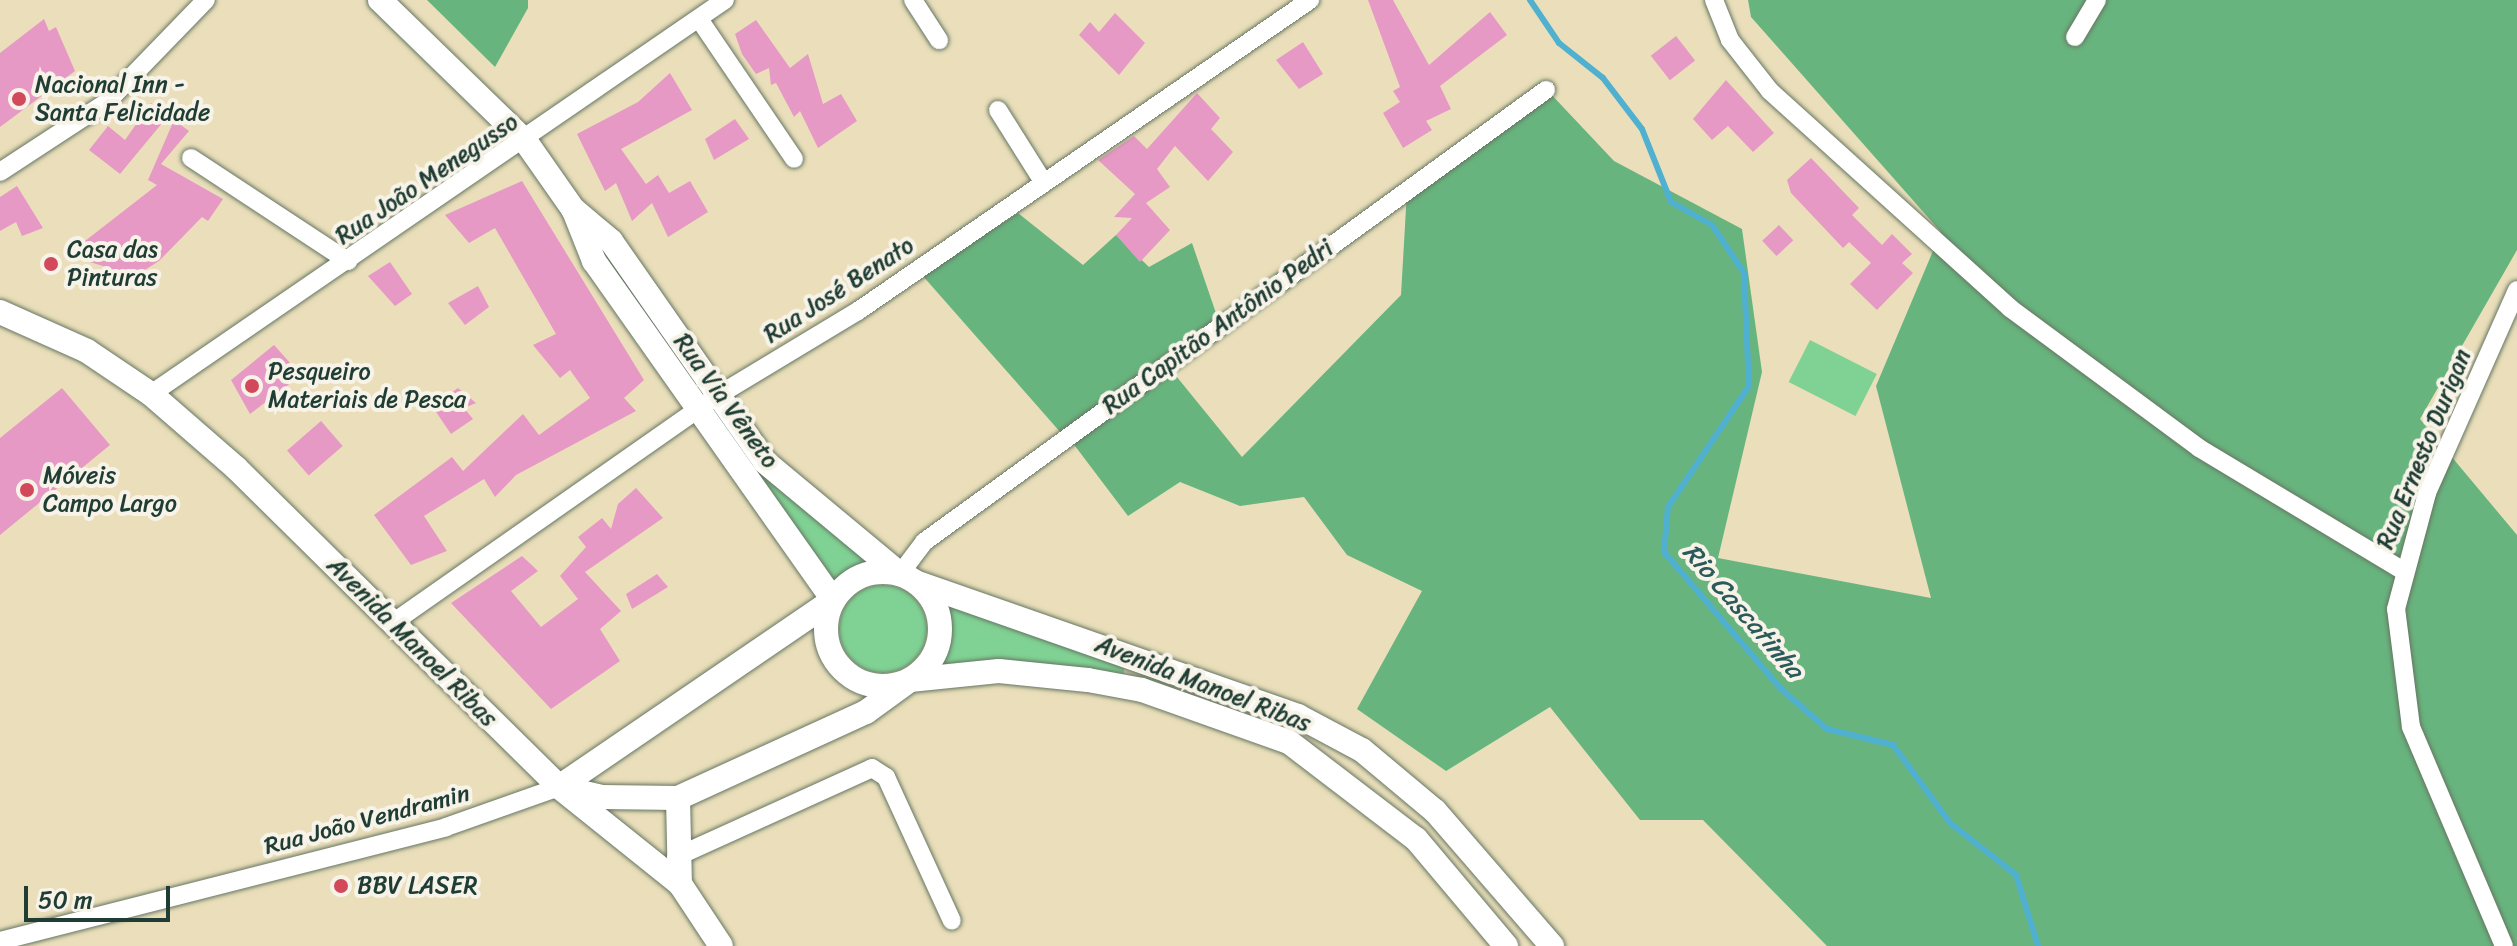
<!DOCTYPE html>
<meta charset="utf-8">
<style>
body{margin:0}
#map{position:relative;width:2517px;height:946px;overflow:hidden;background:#eadfba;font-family:Sriracha,sans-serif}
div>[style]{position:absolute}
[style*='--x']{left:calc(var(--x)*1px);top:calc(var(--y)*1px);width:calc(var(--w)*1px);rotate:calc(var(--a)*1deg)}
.green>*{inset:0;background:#80d294;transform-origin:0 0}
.round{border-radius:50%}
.forest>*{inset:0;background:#68b47e}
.stream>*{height:6px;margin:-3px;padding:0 3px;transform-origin:3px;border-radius:3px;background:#50b0cf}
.building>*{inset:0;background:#e799c5;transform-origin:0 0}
.roads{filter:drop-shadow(0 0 2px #667663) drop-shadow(0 0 2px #667663)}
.minor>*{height:18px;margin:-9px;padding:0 9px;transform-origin:9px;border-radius:9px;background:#fff}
.major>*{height:24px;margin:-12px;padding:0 12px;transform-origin:12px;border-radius:12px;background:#fff}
.major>.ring{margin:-12px;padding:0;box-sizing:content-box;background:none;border:24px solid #fff;border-radius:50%}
.dots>*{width:22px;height:22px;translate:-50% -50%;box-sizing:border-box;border:4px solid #f7f3e8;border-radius:50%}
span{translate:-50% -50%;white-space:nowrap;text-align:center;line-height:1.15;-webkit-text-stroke:8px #f7f3e8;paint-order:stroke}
.poi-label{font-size:24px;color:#1f3d34}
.left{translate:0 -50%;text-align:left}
.street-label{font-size:24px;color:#1f3d34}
.water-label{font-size:26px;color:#2b5a5b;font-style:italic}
.scale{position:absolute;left:24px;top:886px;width:146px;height:36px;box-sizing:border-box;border:4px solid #1f3d34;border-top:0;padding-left:10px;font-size:24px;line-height:28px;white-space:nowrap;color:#1f3d34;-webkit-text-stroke:6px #f7f3e8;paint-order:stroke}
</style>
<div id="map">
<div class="green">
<div style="left:1810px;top:340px;width:75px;height:47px;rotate:27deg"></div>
<div style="clip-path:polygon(751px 461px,873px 566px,829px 588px)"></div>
<div class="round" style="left:839px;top:585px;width:88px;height:88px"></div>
<div style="clip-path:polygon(941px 597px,1124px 666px,1124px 674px,979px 661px,931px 673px,949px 645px)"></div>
</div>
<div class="forest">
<div style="clip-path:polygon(427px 0,528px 0,528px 8px,495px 67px)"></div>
<div style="clip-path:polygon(1748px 0,2517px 0,2517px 250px,2420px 419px,2517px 535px,2517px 946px,1827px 946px,1703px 820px,1640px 820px,1550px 707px,1446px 771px,1357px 709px,1422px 591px,1347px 555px,1304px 497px,1240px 506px,1180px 482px,1128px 516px,1069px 438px,1168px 366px,1242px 457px,1401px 295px,1407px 191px,1548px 91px,1614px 161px,1742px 229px,1762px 372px,1718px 558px,1931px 598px,1876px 386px,1941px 232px,1751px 17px)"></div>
<div style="clip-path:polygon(1018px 213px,1083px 265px,1116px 235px,1149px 267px,1192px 243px,1218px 319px,1061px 433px,922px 275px)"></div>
</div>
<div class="stream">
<div style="--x:1530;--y:0;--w:52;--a:56"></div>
<div style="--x:1559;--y:43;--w:56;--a:38.5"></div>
<div style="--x:1603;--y:78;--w:64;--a:52.6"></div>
<div style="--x:1642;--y:129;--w:79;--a:68.3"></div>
<div style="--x:1671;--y:202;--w:47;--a:29.3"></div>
<div style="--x:1712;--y:225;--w:58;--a:56.3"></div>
<div style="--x:1744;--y:273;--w:113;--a:87.5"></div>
<div style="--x:1749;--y:386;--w:146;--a:123.8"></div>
<div style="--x:1668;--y:507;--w:45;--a:95.1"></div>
<div style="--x:1664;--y:552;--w:179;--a:49.5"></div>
<div style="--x:1780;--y:688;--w:62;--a:41.1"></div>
<div style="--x:1827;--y:729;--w:68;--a:13.6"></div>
<div style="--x:1893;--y:745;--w:97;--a:53.8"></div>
<div style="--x:1950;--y:823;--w:84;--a:38.2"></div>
<div style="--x:2016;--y:875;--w:74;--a:72.8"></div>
</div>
<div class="building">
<div style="clip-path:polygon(1368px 0,1393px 0,1429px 65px,1490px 12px,1507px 35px,1440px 86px,1451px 109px,1426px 121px,1432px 130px,1403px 148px,1383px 113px,1400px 102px,1393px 91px,1400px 87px)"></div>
<div style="clip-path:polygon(1115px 13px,1145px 43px,1119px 75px,1079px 35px,1090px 22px,1099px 32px)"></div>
<div style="clip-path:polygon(44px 19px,49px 31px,56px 27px,75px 71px,0 127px,0 53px)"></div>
<div style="clip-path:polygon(756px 20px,790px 68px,808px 54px,823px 104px,841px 94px,857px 121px,818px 148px,800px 111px,794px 117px,776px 83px,771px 85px,769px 68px,756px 74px,742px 54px,735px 34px)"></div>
<div style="left:1676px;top:36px;width:31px;height:32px;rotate:52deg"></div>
<div style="clip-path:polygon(1303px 42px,1323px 74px,1299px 89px,1276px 60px)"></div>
<div style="clip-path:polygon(670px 73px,692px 110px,621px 149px,646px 184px,658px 175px,669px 193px,690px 181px,708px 212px,668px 237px,652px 203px,632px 221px,616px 183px,605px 191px,577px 134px,638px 102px)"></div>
<div style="clip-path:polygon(1726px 80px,1774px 133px,1753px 152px,1728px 126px,1712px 140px,1693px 119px)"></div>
<div style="clip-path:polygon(1197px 93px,1220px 118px,1211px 129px,1233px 152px,1208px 181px,1175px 146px,1157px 169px,1170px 187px,1146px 203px,1170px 230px,1140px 262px,1116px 235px,1132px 218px,1114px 217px,1135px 194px,1098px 160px,1134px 136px,1147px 149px)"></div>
<div style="clip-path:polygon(151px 103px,168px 116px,120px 174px,89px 150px,108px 126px,125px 140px)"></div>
<div style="clip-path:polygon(735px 119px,749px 139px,714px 160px,705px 139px)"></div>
<div style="clip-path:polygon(174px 120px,189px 131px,161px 164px,223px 199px,208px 221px,202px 217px,159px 261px,118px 287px,106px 267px,67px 255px,157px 185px,148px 180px)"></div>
<div style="clip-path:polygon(1811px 158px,1859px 208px,1852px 215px,1882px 245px,1892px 234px,1912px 254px,1902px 263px,1913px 273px,1877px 310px,1850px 284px,1871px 263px,1849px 242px,1843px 248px,1791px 193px,1787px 180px)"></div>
<div style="clip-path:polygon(522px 181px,644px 380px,624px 398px,636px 411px,516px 475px,495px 497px,484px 479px,424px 516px,447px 551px,411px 565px,374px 515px,452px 457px,463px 471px,523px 414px,539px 435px,590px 398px,570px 370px,560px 378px,533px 345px,556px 334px,495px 228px,469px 243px,445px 215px)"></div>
<div style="clip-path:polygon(17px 186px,43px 228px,22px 236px,16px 222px,0 231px,0 197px)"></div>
<div style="left:1779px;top:225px;width:21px;height:23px;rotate:47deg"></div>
<div style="clip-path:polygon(390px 262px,412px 294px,395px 306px,368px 276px)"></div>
<div style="clip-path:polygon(478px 286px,489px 307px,465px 325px,448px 303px)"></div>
<div style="clip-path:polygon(274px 345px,301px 375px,250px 414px,231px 380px)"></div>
<div style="clip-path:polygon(62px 388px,110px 445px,0 535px,0 438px)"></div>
<div style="clip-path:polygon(458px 388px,476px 403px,464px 408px,473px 419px,451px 434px,432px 406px)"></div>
<div style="left:321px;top:421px;width:33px;height:45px;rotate:49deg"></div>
<div style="clip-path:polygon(636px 488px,663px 518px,585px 572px,621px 611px,600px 629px,620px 661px,551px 709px,451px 603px,522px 556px,538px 571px,511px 591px,541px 627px,578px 599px,560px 576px,586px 547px,578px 537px,602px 518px,611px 529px,618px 504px)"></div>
<div style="clip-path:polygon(657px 574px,668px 587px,632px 609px,626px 594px)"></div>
</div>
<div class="roads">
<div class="minor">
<div style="--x:913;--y:0;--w:48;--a:57"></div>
<div style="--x:1714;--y:0;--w:43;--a:68.2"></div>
<div style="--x:1730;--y:40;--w:65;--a:51.9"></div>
<div style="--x:1770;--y:91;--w:324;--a:42.1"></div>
<div style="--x:2010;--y:308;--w:235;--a:36.5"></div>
<div style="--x:2199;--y:448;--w:237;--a:31"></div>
<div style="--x:699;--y:19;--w:169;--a:55.8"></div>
<div style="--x:2075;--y:37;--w:43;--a:-59.3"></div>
<div style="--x:998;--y:110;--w:83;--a:57.8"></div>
<div style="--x:191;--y:158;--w:188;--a:33.3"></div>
<div style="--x:0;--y:172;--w:128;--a:-33.2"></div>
<div style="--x:107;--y:102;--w:142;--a:-45.9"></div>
<div style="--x:151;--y:394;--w:696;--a:-34.47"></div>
<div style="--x:900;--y:574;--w:40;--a:-53"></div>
<div style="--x:924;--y:542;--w:769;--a:-36.01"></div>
<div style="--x:394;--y:622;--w:394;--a:-35"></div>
<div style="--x:717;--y:396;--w:165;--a:-31.1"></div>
<div style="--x:858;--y:311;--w:549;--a:-34.53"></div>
<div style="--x:676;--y:857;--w:215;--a:-24.4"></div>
<div style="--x:872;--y:768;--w:17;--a:33"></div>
<div style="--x:886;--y:777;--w:158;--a:65.4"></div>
<div style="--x:0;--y:941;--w:460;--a:-14.3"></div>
<div style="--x:446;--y:827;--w:120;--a:-19.5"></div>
<div style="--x:2504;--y:946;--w:238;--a:-113"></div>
<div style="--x:2411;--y:727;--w:119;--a:-97.2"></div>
<div style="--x:2396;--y:609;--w:120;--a:-75"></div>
<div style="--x:2427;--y:493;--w:222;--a:-66.1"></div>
</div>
<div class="major">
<div style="--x:380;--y:0;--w:204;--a:44.2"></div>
<div style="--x:526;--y:142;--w:82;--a:55"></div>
<div style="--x:573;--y:209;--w:50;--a:40.1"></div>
<div style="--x:611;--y:241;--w:269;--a:55.1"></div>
<div style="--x:765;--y:462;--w:175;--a:39.7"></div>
<div style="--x:574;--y:211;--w:54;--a:68.2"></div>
<div style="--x:594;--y:261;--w:415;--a:54.8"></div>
<div style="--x:0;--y:312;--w:95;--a:24.1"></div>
<div style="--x:87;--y:351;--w:77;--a:33.9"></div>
<div style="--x:151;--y:394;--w:113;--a:41"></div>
<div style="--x:236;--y:468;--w:454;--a:44.6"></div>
<div style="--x:559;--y:787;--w:155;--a:38.7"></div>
<div style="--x:680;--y:884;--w:74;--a:56.5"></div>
<div class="ring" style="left:826px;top:572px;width:90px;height:90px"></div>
<div style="--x:918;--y:583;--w:403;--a:19.3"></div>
<div style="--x:1298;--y:716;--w:72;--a:28"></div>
<div style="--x:1362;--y:750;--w:95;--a:39.9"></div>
<div style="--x:1435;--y:811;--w:179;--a:49.1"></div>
<div style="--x:559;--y:787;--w:44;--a:13.1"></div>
<div style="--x:602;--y:797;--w:76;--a:0.8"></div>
<div style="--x:678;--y:798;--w:207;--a:-24.6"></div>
<div style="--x:866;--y:712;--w:54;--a:-36"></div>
<div style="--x:910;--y:680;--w:89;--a:-5.8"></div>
<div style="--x:999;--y:671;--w:89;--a:5.8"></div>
<div style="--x:1088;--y:680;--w:55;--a:10.5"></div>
<div style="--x:1142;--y:690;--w:156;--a:19.5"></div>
<div style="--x:1289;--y:742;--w:160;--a:37.4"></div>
<div style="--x:1416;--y:839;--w:140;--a:49.9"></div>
<div style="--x:559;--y:787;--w:332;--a:-34.3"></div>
<div style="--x:678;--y:798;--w:86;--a:88.7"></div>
</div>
</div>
<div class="dots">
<div style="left:19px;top:99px;background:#d1495b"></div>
<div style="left:51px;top:264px;background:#d1495b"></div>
<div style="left:252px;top:386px;background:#d1495b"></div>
<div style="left:27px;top:490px;background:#d1495b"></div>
<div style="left:341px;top:886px;background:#d1495b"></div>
</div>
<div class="poi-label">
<span class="left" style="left:35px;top:99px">Nacional Inn -<br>Santa Felicidade</span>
<span class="left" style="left:67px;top:264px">Casa das<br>Pinturas</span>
<span class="left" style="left:268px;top:386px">Pesqueiro<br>Materiais de Pesca</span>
<span class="left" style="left:43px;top:490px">Móveis<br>Campo Largo</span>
<span class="left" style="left:357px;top:886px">BBV LASER</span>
</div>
<div class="street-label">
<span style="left:427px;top:179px;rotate:-34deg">Rua João Menegusso</span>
<span style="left:839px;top:290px;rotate:-33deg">Rua José Benato</span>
<span style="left:1218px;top:327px;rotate:-36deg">Rua Capitão Antônio Pedri</span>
<span style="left:726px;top:401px;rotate:54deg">Rua Via Vêneto</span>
<span style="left:2424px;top:449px;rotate:-68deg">Rua Ernesto Durigan</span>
<span style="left:412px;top:642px;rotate:45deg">Avenida Manoel Ribas</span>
<span style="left:1203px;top:684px;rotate:21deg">Avenida Manoel Ribas</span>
<span style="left:367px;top:820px;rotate:-15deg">Rua João Vendramin</span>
</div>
<div class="water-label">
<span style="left:1743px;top:611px;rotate:49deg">Rio Cascatinha</span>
</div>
<div class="scale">50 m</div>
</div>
